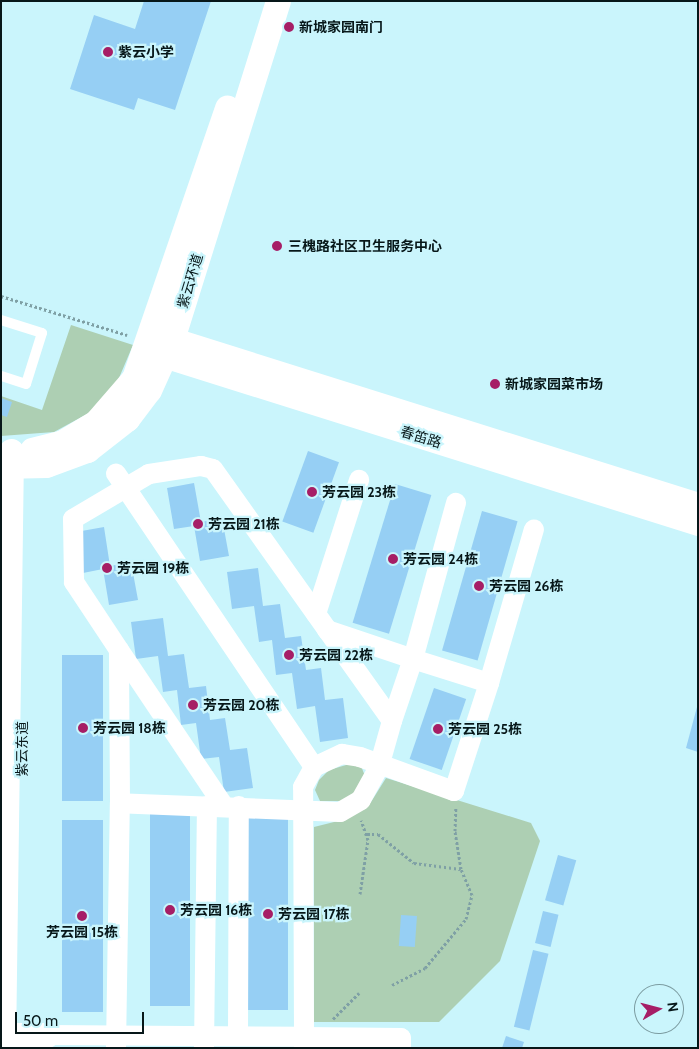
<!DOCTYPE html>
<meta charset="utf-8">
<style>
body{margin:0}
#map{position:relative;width:699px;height:1049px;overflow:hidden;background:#caf5fc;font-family:Cabin,"Noto Sans SC",sans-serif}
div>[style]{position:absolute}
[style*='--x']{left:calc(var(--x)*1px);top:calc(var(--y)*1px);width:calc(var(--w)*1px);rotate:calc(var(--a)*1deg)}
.green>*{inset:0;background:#adcfb3}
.building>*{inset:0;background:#96cff4;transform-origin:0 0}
.path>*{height:3px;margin-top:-1.5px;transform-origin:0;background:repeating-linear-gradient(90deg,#7fa0a5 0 2.5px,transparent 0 5px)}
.service>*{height:10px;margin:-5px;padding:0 5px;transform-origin:5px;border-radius:5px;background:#fff}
.minor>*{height:20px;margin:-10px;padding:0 10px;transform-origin:10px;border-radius:10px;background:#fff}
.tertiary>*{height:25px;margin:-12.5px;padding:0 12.5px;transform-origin:12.5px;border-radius:12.5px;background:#fff}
.dots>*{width:14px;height:14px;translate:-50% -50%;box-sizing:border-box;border:2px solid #caf5fc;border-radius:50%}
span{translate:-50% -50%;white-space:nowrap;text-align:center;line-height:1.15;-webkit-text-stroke:4.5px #caf5fc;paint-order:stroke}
.poi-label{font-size:14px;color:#071719;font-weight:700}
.left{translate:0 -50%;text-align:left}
.street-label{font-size:14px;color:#071719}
.frame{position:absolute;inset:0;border:2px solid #071719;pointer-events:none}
.north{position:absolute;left:634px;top:984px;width:50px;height:50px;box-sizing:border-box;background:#caf5fc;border:1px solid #7c9ca1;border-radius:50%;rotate:82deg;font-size:14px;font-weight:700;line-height:20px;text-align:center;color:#071719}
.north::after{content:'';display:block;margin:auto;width:18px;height:22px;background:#a61e66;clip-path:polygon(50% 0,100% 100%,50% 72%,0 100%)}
.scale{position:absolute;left:15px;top:1012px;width:129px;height:22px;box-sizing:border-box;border:2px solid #071719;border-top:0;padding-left:6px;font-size:15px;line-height:18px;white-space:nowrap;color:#071719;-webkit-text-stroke:4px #caf5fc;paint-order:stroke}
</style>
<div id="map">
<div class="green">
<div style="clip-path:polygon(71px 325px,133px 345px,116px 385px,89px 413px,54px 432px,1px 436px,1px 396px,42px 410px)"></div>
<div style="clip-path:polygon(353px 763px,361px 766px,365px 776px,358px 791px,345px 801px,320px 801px,315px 790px,319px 780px,329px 770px)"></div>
<div style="clip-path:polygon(386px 778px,531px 823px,540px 841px,500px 961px,439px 1022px,314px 1022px,314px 827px,346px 819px,371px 802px)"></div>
</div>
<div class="building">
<div style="clip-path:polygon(144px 1px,211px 1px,175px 110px,138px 98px,134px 110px,70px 89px,94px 15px,135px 29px)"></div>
<div style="clip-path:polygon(1px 398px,12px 402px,7px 417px,1px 415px)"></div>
<div style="left:308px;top:451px;width:33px;height:75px;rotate:20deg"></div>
<div style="clip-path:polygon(194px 483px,201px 522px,222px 518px,229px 556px,200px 561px,194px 526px,174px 529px,167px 488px)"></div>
<div style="left:395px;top:484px;width:38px;height:145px;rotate:17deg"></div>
<div style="left:482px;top:511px;width:37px;height:145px;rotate:16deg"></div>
<div style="clip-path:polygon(104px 527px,110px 566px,131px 562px,138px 600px,109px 605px,103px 569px,83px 573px,76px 532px)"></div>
<div style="clip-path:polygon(258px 568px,263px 606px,280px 604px,285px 638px,301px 636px,306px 670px,321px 668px,325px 700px,343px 698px,348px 738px,320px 742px,315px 706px,297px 709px,292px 673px,276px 675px,272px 640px,259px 642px,254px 606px,232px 609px,227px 572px)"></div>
<div style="clip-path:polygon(163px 618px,168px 656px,184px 654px,189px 688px,206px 686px,210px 720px,225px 718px,230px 750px,247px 748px,253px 788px,224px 792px,219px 757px,201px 759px,196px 723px,181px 725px,177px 690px,163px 692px,158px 656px,136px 659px,131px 622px)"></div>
<div style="left:62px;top:655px;width:41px;height:146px"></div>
<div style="left:434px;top:688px;width:34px;height:75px;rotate:19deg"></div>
<div style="clip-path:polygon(697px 707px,698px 707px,698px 752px,686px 748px)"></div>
<div style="left:150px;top:814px;width:40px;height:192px"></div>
<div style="left:248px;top:818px;width:40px;height:192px"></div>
<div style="left:62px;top:820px;width:41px;height:192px"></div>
<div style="left:558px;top:855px;width:19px;height:47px;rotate:16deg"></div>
<div style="left:543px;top:911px;width:16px;height:33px;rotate:14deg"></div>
<div style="left:401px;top:915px;width:16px;height:31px;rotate:4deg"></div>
<div style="left:533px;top:950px;width:16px;height:79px;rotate:14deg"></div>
<div style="clip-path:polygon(506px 1036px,524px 1042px,522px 1048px,502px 1048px)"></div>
</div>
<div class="path">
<div style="--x:1;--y:296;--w:132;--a:17.2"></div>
<div style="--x:367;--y:834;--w:11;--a:0"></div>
<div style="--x:378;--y:834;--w:46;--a:38.9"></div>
<div style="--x:414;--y:863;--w:47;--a:7.3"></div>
<div style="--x:461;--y:869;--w:38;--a:-99"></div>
<div style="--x:455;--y:831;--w:24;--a:-88"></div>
<div style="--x:360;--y:894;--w:55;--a:-81.6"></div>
<div style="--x:368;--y:840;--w:21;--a:-109"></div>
<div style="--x:392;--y:985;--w:37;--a:-27"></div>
<div style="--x:425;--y:968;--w:64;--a:-50.1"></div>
<div style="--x:466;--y:919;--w:25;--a:-76"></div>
<div style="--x:472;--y:895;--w:28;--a:-113"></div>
<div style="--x:333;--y:1019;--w:37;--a:-45"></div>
</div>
<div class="service">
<div style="--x:1;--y:320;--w:43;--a:17.6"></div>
<div style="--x:42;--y:333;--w:53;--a:107.4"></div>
<div style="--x:26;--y:384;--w:26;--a:-162"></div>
</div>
<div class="minor">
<div style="--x:316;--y:614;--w:141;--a:-72.2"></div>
<div style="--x:327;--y:630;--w:91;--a:18.6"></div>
<div style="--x:413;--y:659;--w:162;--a:-74.6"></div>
<div style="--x:119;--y:650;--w:82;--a:-123.5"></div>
<div style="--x:74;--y:582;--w:63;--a:-90.9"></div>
<div style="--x:73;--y:519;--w:88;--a:-30.6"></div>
<div style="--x:149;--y:474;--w:53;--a:-8.7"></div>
<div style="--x:201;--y:466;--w:12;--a:14"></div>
<div style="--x:213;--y:469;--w:309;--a:54.6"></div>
<div style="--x:392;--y:721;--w:48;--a:105.8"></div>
<div style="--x:379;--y:767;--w:38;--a:119"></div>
<div style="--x:361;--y:800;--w:24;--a:150"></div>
<div style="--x:340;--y:812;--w:220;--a:-177.7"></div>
<div style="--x:120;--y:803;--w:153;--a:-90.4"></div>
<div style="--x:119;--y:650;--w:188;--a:56.1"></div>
<div style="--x:489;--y:683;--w:160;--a:-73.7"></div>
<div style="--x:314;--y:767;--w:31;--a:-25"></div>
<div style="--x:342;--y:754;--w:18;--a:9"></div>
<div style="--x:360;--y:757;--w:100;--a:19.9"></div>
<div style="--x:454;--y:791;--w:114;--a:-72"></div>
<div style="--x:489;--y:683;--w:80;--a:-162.5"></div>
<div style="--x:413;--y:659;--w:65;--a:108.7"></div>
<div style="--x:47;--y:1035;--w:257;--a:0.4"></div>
<div style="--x:304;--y:1037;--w:250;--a:-90.2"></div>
<div style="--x:303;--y:787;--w:23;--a:-61"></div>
<div style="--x:314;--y:767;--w:354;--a:-124"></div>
<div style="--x:238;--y:1036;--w:230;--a:-89.8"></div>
<div style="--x:116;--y:1048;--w:245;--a:-89.1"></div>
<div style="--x:204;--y:1048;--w:242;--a:-89.3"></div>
<div style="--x:304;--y:1048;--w:11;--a:-90"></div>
<div style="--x:304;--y:1037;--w:97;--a:0.6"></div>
<div style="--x:401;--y:1038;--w:10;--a:90"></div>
</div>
<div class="tertiary">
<div style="--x:173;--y:340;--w:550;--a:17.45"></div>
<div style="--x:145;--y:349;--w:580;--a:17.47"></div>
<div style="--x:32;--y:450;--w:30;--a:-14"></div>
<div style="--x:61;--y:443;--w:41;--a:-31"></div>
<div style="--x:96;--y:422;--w:58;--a:-49.2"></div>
<div style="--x:134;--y:378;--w:286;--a:-71"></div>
<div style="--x:1;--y:466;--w:45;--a:-1.3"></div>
<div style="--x:46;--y:465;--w:44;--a:-20.1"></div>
<div style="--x:87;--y:450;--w:51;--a:-37.8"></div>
<div style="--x:127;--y:419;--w:36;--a:-53"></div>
<div style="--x:149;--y:390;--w:56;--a:-65.7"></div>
<div style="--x:172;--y:339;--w:354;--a:-72.6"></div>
<div style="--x:3;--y:1035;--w:44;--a:0"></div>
<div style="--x:3;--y:1048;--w:597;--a:-89.23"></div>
</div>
<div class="dots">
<div style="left:289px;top:27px;background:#a61e66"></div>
<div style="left:108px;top:52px;background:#a61e66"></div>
<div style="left:277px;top:246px;background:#a61e66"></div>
<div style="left:495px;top:384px;background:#a61e66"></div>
<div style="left:312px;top:492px;background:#a61e66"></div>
<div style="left:198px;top:524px;background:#a61e66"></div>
<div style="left:393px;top:559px;background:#a61e66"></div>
<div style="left:107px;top:568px;background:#a61e66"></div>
<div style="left:479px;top:586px;background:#a61e66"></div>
<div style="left:289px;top:655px;background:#a61e66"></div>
<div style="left:193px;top:705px;background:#a61e66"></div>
<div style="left:83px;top:728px;background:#a61e66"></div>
<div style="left:438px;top:729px;background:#a61e66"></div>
<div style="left:170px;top:910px;background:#a61e66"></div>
<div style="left:268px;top:914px;background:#a61e66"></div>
<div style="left:82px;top:916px;background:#a61e66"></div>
</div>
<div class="poi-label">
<span class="left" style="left:299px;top:27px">新城家园南门</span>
<span class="left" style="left:118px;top:52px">紫云小学</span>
<span class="left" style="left:288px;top:246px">三槐路社区卫生服务中心</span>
<span class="left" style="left:505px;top:384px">新城家园菜市场</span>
<span class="left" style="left:322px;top:492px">芳云园 23栋</span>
<span class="left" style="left:208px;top:524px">芳云园 21栋</span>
<span class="left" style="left:403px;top:559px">芳云园 24栋</span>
<span class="left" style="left:117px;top:568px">芳云园 19栋</span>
<span class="left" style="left:489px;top:586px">芳云园 26栋</span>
<span class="left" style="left:299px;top:655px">芳云园 22栋</span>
<span class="left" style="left:203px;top:705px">芳云园 20栋</span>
<span class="left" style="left:93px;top:728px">芳云园 18栋</span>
<span class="left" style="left:448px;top:729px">芳云园 25栋</span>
<span class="left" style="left:180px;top:910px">芳云园 16栋</span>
<span class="left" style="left:278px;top:914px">芳云园 17栋</span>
<span style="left:82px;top:932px">芳云园 15栋</span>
</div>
<div class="street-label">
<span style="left:190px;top:281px;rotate:-73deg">紫云环道</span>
<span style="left:421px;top:437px;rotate:17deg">春笛路</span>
<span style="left:22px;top:749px;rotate:-90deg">紫云东道</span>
</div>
<div class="frame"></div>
<div class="north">N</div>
<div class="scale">50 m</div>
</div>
